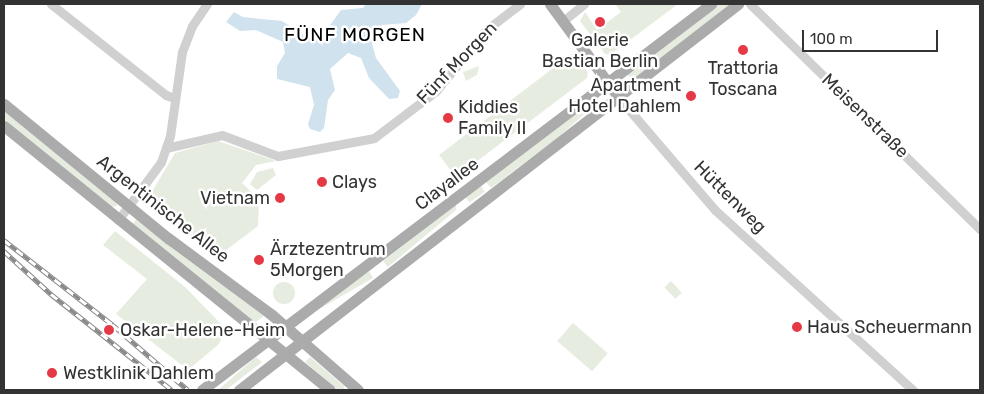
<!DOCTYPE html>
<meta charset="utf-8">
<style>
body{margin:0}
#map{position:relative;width:984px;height:394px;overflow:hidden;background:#fff;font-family:Rubik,sans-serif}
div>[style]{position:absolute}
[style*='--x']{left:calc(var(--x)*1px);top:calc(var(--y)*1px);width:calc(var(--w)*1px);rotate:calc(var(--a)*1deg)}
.green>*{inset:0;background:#e6ecdf;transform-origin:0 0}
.round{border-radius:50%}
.water>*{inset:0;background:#cfe2ee}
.minor>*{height:9px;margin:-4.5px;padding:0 4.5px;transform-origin:4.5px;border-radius:4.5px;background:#d0d0d0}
.major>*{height:11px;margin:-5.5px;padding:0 5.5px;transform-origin:5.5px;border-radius:5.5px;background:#ababab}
.rail>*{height:4.5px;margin-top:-2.25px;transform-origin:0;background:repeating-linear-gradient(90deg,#fff 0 8px,#888 0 16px);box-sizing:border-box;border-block:1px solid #888}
.dots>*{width:14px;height:14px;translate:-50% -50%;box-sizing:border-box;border:2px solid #fff;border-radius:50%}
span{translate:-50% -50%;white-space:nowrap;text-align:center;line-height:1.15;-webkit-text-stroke:5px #fff;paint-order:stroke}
.poi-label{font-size:18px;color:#333}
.right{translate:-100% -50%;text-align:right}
.left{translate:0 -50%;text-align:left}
.street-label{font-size:18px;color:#333}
.neighbourhood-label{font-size:19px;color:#000;letter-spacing:1px}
.frame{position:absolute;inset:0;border:5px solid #333;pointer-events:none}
.scale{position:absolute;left:802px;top:30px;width:136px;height:22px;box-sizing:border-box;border:2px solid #333;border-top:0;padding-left:6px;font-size:15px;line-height:18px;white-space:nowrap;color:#333;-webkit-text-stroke:4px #fff;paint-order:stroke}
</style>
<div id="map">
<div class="green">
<div style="clip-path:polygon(615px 4px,678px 4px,610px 55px,605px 54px,580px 21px,585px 12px,597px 30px,621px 12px)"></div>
<div style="clip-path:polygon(718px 4px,730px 4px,633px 81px,627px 74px)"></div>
<div style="clip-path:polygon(573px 53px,588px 73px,587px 78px,456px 177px,439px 155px)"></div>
<div style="clip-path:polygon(479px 66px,477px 75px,466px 81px,463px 72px)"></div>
<div style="clip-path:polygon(597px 98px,599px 101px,554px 141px,491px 188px,486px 182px)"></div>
<div style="clip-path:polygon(4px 111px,117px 203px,117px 206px,111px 207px,4px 119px)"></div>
<div style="clip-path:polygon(218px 141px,276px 161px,256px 165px,242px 183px,259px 199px,258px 226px,217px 257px,150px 204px,150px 195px,175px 153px)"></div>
<div style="clip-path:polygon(273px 168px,276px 175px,257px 190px,250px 184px,257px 172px)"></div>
<div style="left:481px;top:186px;width:7px;height:19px;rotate:56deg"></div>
<div style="clip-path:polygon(456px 205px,456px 210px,388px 267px,383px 261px)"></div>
<div style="clip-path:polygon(136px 219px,177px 252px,264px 316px,253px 324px,133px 224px)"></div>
<div style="clip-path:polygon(115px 231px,185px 287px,221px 324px,223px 334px,219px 344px,188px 370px,116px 314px,147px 279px,103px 245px)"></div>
<div style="left:369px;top:271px;width:8px;height:78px;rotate:60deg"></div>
<div style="left:671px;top:281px;width:16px;height:9px;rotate:47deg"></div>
<div class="round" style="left:273px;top:282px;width:22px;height:22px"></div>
<div style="left:573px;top:323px;width:46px;height:24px;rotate:41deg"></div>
<div style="clip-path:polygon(256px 357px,262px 362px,226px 390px,218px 390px)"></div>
<div style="clip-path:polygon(310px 357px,344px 386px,344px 390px,338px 390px,305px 362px)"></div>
</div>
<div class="water">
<div style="clip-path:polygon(366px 4px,422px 4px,416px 15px,406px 23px,382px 25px,371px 40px,376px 58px,400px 91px,398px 98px,389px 99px,369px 78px,361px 58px,348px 53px,330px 69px,335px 90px,328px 100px,324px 128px,320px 132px,310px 129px,308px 124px,314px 105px,310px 87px,277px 79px,277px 66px,285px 53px,283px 42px,256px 30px,240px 31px,226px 22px,234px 12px,243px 17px,282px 21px,310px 39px,328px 28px,341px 10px,363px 8px)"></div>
</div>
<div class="minor">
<div style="--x:51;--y:4;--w:147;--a:38.4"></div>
<div style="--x:166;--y:95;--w:9;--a:21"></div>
<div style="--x:750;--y:4;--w:322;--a:44.4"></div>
<div style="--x:563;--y:21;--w:27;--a:-39"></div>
<div style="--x:619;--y:98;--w:148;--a:49.4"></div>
<div style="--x:715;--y:210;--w:268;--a:42.3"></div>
<div style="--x:166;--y:148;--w:57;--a:-13.1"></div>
<div style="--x:222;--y:135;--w:60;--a:20.6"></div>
<div style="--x:278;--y:156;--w:98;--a:-10.6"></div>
<div style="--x:374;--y:138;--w:78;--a:-37.2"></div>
<div style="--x:436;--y:91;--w:79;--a:-50.7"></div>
<div style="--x:486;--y:30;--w:43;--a:-37.4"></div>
<div style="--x:118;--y:220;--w:72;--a:-53.4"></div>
<div style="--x:161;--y:162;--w:28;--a:-71"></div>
<div style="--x:170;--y:136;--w:85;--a:-81.9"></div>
<div style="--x:182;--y:52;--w:28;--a:-69"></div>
<div style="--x:192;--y:26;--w:27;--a:-56"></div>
</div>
<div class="major">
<div style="--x:550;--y:4;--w:117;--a:53.7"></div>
<div style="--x:4;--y:104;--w:212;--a:39.3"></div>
<div style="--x:168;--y:238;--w:129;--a:36.5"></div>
<div style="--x:272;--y:315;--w:114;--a:41.1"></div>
<div style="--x:4;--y:126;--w:419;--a:39"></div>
<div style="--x:202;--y:390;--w:639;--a:-37.17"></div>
<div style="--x:239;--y:390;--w:631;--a:-37.72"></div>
</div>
<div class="rail">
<div style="--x:4;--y:240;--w:138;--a:37.9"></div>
<div style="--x:113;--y:325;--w:99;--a:40.9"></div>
<div style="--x:4;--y:251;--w:64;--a:42.5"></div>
<div style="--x:51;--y:294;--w:154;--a:38.4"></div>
</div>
<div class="dots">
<div style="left:600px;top:22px;background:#e63946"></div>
<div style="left:743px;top:50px;background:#e63946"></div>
<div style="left:691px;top:96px;background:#e63946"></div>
<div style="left:448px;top:118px;background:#e63946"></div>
<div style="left:322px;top:182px;background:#e63946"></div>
<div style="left:280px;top:198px;background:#e63946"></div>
<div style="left:259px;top:260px;background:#e63946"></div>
<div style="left:797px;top:327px;background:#e63946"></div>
<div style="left:109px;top:330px;background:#e63946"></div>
<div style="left:52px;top:373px;background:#e63946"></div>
</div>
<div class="poi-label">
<span style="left:600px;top:51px">Galerie<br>Bastian Berlin</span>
<span style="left:743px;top:79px">Trattoria<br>Toscana</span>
<span class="right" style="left:681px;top:96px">Apartment<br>Hotel Dahlem</span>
<span class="left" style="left:458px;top:118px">Kiddies<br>Family II</span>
<span class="left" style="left:332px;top:182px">Clays</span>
<span class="right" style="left:270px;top:198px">Vietnam</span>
<span class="left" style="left:270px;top:260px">Ärztezentrum<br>5Morgen</span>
<span class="left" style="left:807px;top:327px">Haus Scheuermann</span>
<span class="left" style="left:120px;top:330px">Oskar-Helene-Heim</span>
<span class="left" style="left:63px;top:373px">Westklinik Dahlem</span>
</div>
<div class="street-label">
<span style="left:457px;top:63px;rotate:-46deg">Fünf Morgen</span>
<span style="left:865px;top:116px;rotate:44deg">Meisenstraße</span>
<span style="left:447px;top:184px;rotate:-37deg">Clayallee</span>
<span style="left:730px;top:197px;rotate:45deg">Hüttenweg</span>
<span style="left:163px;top:209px;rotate:38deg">Argentinische Allee</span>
</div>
<div class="neighbourhood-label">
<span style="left:355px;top:35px">FÜNF MORGEN</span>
</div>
<div class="frame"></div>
<div class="scale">100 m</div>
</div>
